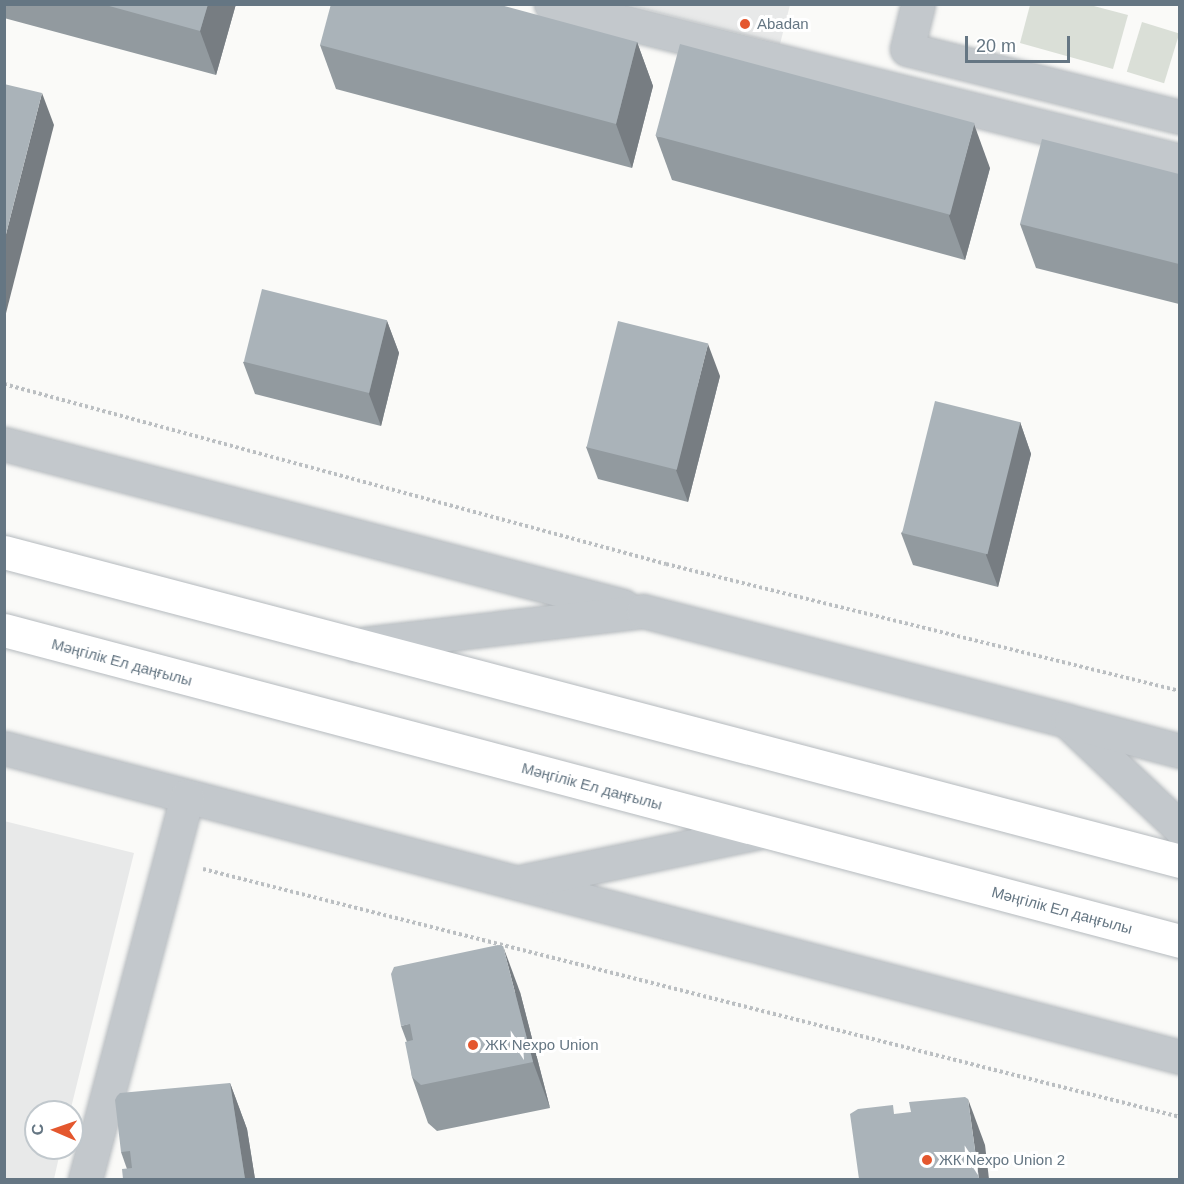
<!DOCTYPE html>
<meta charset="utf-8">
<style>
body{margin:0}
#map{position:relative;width:1184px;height:1184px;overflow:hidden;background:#fafaf8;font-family:Arial,sans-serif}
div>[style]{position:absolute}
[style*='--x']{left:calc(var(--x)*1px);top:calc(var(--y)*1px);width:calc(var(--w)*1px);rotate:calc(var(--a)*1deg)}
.built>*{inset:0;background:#e8e9e9}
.green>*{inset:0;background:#dadfd7;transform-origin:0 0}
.path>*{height:4px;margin-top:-2px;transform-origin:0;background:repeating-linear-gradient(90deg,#bbbfc2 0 3px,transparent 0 6px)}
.roads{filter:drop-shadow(0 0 2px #b5babe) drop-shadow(0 0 2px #b5babe)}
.minor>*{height:33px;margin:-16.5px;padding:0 16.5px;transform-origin:16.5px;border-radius:16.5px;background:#c3c8cc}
.major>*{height:33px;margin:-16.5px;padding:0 16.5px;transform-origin:16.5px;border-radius:16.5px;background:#fff}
.wall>*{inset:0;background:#929a9f}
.shaded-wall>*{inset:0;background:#777d82}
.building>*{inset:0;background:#aab3b9;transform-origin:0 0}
.dots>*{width:16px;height:16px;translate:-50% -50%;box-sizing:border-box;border:3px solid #fff;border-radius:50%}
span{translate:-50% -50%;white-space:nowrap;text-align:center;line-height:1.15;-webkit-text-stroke:6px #fff;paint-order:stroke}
.poi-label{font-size:15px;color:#657683}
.left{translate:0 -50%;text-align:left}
.street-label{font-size:15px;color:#657683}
.frame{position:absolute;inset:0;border:6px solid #657683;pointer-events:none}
.north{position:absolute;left:24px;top:1100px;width:60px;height:60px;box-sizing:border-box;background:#fff;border:2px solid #c1c8cd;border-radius:50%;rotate:272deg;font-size:16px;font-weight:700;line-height:24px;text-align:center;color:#657683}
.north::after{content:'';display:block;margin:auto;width:21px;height:27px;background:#e4572e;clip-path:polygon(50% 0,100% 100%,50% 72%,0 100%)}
.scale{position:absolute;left:965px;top:36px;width:105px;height:27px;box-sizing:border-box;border:3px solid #657683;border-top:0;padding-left:8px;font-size:18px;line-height:21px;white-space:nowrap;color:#657683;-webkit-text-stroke:4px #fff;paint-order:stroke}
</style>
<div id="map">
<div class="built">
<div style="clip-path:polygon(629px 5px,790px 5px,780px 44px)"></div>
<div style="clip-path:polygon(4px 821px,134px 853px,70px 1112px,36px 1112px,36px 1148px,61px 1148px,54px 1179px,5px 1179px)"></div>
</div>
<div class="green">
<div style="clip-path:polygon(1030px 5px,1090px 5px,1128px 15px,1113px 69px,1020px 43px)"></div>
<div style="left:1142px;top:22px;width:39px;height:52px;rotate:17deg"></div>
</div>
<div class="path">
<div style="--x:4;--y:384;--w:686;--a:15.21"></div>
<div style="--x:666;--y:564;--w:529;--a:13.88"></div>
<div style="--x:203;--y:869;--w:1008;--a:14.24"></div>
</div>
<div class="roads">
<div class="minor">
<div style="--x:551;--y:4;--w:648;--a:14.01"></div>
<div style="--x:918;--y:4;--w:46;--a:103.7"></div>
<div style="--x:907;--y:49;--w:281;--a:14"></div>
<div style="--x:4;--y:444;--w:640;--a:14.67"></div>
<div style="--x:355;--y:645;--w:290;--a:-6.7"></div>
<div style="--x:643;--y:611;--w:438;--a:14.5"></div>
<div style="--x:1067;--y:721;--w:156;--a:43.4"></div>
<div style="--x:1071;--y:722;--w:113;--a:14.9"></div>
<div style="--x:4;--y:748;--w:1216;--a:14.72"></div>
<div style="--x:525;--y:881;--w:244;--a:-11.8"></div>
<div style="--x:85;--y:1180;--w:397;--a:-75.1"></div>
</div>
<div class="major">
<div style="--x:4;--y:552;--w:1216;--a:14.72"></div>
<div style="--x:4;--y:630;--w:1216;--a:14.81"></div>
</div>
</div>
<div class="wall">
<div style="clip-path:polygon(4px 4px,236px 4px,216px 75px,4px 18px)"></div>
<div style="clip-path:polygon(637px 42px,653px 86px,632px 168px,336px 89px,320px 45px)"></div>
<div style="clip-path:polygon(656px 136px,990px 168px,965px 260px,672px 180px)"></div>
<div style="clip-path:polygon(1179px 174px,1179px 304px,1036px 268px,1020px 224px)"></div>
<div style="clip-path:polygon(387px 321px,399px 353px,381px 426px,255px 394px,243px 362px)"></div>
<div style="clip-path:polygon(720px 376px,688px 502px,598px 479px,586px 447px)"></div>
<div style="clip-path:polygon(1020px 422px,1031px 454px,998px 587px,913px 565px,901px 533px)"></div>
<div style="clip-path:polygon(520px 992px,550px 1108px,437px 1131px,428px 1123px,412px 1077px,407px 1042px,401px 1026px)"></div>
<div style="clip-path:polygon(230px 1083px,247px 1129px,255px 1179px,127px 1169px,121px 1152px)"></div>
</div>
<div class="shaded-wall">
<div style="clip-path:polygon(208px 4px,236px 4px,216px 75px,200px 31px)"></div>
<div style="clip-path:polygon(637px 42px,653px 86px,632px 168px,616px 124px)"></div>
<div style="clip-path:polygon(42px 93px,54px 125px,4px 321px,4px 242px)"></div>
<div style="clip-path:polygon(974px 124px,990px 168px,965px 260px,949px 216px)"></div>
<div style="clip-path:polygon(387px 321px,399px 353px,381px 426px,369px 394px)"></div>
<div style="clip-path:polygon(708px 344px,720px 376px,688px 502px,676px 470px)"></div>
<div style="clip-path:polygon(1020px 422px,1031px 454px,998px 587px,986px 555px)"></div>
<div style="clip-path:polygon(503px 946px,520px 992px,550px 1108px,533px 1062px)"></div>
<div style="clip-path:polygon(230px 1083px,247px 1129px,255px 1179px,245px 1179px)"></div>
<div style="clip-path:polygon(968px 1099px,985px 1145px,989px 1179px,979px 1179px)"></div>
</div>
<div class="building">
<div style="clip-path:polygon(102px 4px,208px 4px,200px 31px)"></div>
<div style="clip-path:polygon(331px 4px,497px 4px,637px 42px,616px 124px,320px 45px)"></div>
<div style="left:680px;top:44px;width:305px;height:95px;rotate:15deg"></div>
<div style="clip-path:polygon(4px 84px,42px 93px,4px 242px)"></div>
<div style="clip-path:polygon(1042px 139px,1179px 174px,1179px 264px,1020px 224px)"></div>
<div style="left:262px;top:289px;width:129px;height:75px;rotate:14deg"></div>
<div style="left:618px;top:321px;width:93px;height:130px;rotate:14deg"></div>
<div style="left:935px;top:401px;width:88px;height:136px;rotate:14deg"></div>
<div style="clip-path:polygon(498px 945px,503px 946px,533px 1062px,421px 1085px,412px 1077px,405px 1042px,413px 1040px,410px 1024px,401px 1026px,391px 974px,394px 967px)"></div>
<div style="clip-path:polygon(230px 1083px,245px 1179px,123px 1179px,122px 1169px,132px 1168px,130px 1151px,121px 1152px,115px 1100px,117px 1096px,120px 1093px)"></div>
<div style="clip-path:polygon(965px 1097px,968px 1099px,979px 1179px,859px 1179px,850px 1114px,858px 1109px,893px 1105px,894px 1114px,911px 1112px,909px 1102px)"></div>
</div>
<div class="dots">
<div style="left:745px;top:24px;background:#e4572e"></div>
<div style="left:473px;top:1045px;background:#e4572e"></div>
<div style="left:927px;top:1160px;background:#e4572e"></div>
</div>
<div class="poi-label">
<span class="left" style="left:757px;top:24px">Abadan</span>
<span class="left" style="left:485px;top:1045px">ЖК Nexpo Union</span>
<span class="left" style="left:939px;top:1160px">ЖК Nexpo Union 2</span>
</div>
<div class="street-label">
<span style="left:122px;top:662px;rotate:15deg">Мәңгілік Ел даңғылы</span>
<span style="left:592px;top:786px;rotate:15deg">Мәңгілік Ел даңғылы</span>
<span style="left:1062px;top:910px;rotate:15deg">Мәңгілік Ел даңғылы</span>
</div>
<div class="frame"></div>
<div class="north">С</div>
<div class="scale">20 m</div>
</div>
